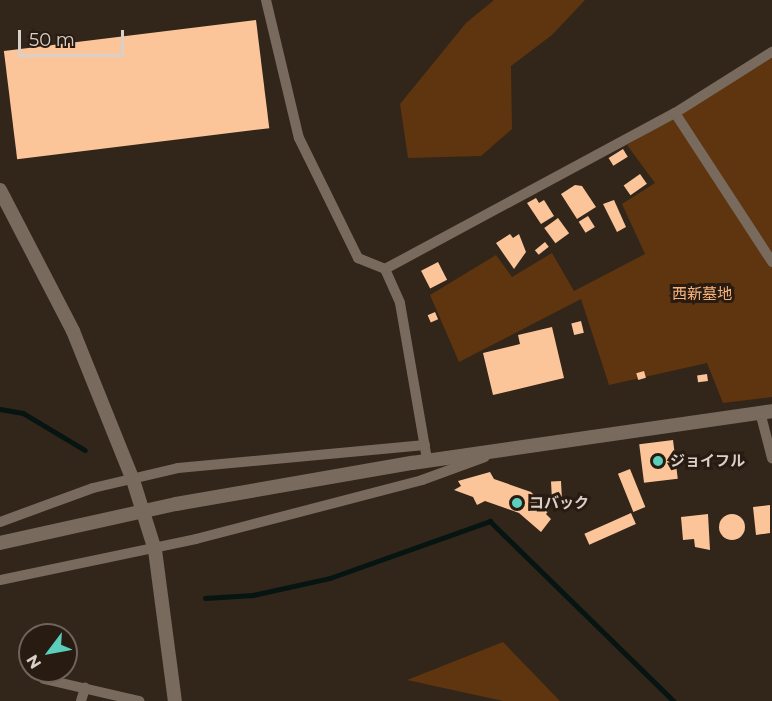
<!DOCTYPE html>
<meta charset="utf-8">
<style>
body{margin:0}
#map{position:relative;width:772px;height:701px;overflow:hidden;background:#32251a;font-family:Montserrat,"Noto Sans JP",sans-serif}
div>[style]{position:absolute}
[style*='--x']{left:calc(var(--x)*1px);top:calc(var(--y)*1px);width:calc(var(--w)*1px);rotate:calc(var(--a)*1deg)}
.green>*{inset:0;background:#5e350e}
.stream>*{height:4.5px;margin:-2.25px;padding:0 2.25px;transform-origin:2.25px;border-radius:2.25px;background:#061512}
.building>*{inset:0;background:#fcc599;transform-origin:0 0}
.round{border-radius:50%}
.minor>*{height:10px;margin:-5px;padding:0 5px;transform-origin:5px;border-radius:5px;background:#796a5e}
.tertiary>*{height:14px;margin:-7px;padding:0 7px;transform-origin:7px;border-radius:7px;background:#796a5e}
.dots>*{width:16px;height:16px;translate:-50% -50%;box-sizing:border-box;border:3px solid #281b11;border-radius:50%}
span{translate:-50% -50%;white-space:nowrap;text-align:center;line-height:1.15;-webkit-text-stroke:6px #281b11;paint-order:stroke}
.park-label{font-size:15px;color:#fab47b}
.poi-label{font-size:15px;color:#d9d0c9;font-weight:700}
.left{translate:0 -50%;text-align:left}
.north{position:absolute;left:18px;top:623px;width:60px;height:60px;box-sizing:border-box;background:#281b11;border:2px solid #6f635b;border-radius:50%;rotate:238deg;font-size:16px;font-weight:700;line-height:24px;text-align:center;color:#d9d0c9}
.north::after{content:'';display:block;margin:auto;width:21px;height:27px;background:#5bcebc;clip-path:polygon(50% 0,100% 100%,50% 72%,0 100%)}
.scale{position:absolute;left:18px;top:30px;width:106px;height:27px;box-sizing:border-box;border:3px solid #d9d0c9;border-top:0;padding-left:8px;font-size:18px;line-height:21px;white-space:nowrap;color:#d9d0c9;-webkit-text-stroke:4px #281b11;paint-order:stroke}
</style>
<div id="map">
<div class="green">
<div style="clip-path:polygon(494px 0,585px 0,552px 35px,511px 66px,512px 129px,481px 156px,408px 158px,400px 104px,466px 23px)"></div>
<div style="clip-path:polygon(772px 58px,772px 397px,723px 403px,707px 363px,609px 385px,581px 299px,459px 362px,430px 295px,496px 255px,512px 277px,552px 253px,574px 291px,645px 254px,622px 204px,655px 183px,627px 145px)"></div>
<div style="clip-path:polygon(503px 642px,560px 701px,503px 701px,407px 680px)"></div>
</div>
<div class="stream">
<div style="--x:0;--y:409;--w:23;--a:10"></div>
<div style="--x:23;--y:413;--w:72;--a:30.8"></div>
<div style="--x:205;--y:598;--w:48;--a:-3.6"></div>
<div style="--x:253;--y:595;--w:79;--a:-12.4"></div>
<div style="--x:330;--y:578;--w:170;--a:-19.6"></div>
<div style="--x:490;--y:521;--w:257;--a:44.4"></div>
</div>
<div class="building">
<div style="left:256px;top:20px;width:109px;height:254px;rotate:83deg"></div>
<div style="left:623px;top:149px;width:9px;height:17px;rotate:58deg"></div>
<div style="left:640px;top:174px;width:12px;height:20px;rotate:55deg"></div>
<div style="clip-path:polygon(575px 185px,582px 186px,596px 207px,577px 219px,561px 194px)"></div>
<div style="clip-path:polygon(536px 198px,539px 203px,544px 200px,554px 216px,541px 224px,527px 203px)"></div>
<div style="clip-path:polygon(614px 200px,626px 227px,617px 232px,603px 204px)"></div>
<div style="left:588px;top:216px;width:13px;height:11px;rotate:58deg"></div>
<div style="left:558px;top:218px;width:19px;height:17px;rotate:54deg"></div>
<div style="clip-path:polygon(510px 234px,513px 238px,519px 234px,526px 252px,514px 269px,496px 243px)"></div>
<div style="left:545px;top:242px;width:6px;height:13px;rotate:51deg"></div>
<div style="left:438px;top:262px;width:20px;height:19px;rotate:63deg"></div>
<div style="left:435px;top:312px;width:8px;height:8px;rotate:67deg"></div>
<div style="left:581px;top:321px;width:12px;height:10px;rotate:76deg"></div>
<div style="clip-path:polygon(552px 327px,564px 378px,493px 395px,483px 353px,520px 344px,518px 335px)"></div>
<div style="left:644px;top:371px;width:7px;height:8px;rotate:74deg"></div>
<div style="left:707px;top:374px;width:7px;height:10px;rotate:82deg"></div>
<div style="left:673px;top:440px;width:39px;height:34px;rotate:83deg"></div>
<div style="left:630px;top:469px;width:41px;height:13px;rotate:68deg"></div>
<div style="clip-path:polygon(490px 472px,494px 479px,531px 492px,549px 510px,546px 514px,551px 519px,541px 532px,519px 513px,485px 501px,477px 505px,473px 497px,454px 490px,461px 486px,458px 481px)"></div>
<div style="left:561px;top:481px;width:19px;height:10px;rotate:87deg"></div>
<div style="clip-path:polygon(770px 505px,770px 533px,756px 535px,753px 507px)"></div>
<div style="left:631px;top:513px;width:12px;height:51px;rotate:66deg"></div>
<div style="clip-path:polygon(708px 514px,710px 550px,695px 547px,694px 539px,683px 540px,681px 517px)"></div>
<div class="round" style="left:719px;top:514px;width:26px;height:26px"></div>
</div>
<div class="minor">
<div style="--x:266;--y:0;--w:142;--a:76.6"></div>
<div style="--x:299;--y:138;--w:134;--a:63.8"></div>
<div style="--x:358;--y:258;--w:29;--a:22"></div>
<div style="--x:385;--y:269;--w:37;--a:66"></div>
<div style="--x:400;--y:303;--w:159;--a:80.2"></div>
<div style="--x:675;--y:113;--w:178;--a:56.9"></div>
<div style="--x:385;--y:269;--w:329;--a:-28.3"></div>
<div style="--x:675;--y:113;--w:115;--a:-32.2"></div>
<div style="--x:760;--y:412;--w:48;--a:75.4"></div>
<div style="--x:0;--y:522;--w:99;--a:-20.1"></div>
<div style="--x:93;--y:488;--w:87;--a:-13.2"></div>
<div style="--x:178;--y:468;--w:248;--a:-5.3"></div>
<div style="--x:0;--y:580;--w:200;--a:-11.8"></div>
<div style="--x:196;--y:539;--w:234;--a:-14.6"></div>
<div style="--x:422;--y:480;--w:67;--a:-20.1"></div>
<div style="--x:44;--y:679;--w:98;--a:13"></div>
<div style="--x:81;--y:701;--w:14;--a:-73"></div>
</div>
<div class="tertiary">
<div style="--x:0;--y:190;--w:159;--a:62.6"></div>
<div style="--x:73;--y:331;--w:161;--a:68.1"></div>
<div style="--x:133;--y:480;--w:73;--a:72.6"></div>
<div style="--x:155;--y:550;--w:152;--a:82.5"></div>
<div style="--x:0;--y:543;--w:180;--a:-12.5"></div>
<div style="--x:176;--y:504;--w:240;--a:-9.9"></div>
<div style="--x:412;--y:463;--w:364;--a:-8.2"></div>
</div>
<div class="dots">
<div style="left:658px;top:461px;background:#5bcebc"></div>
<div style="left:517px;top:503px;background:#5bcebc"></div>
</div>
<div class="park-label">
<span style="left:702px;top:294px">西新墓地</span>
</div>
<div class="poi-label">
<span class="left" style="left:670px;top:461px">ジョイフル</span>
<span class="left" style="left:529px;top:503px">コバック</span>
</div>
<div class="north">N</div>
<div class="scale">50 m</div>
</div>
